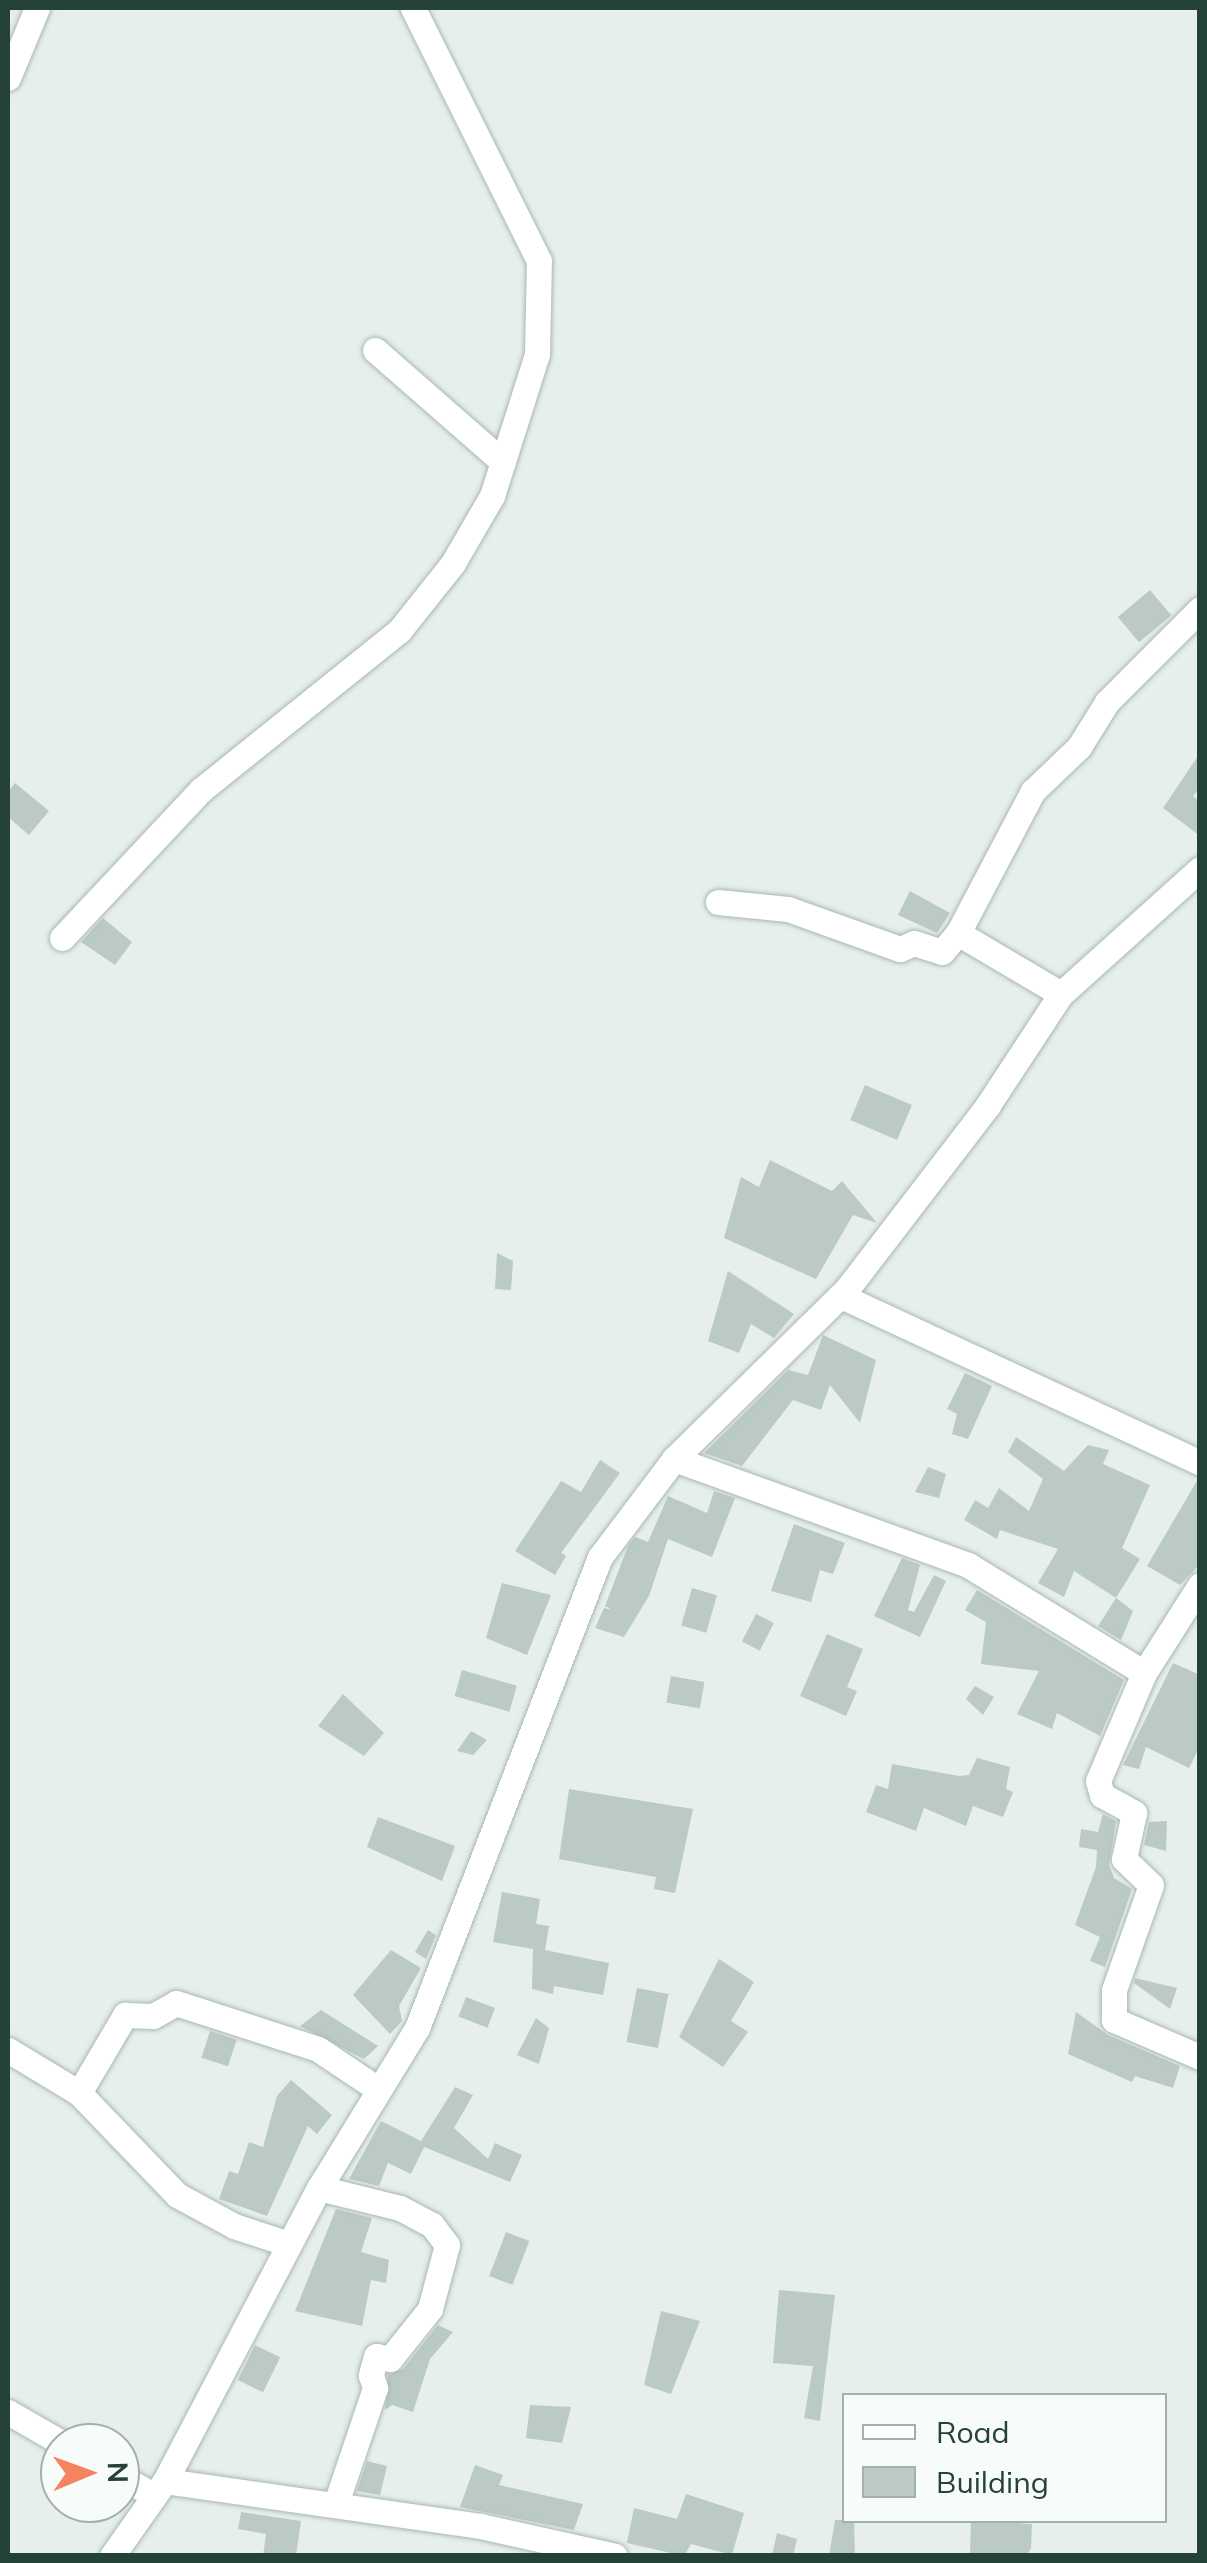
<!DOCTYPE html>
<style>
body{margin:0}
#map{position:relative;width:1207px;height:2563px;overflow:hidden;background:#e6efeb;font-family:Mulish,sans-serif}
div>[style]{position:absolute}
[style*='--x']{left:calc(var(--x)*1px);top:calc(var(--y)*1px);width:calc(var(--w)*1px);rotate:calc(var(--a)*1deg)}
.building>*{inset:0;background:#bbcac4;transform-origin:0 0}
.roads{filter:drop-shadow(0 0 2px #a8b8b2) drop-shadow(0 0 2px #a8b8b2)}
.minor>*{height:25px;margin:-12.5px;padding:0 12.5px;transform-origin:12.5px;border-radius:12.5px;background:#fff}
span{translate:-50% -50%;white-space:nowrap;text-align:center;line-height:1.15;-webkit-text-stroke:9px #f7fbf9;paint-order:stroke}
.frame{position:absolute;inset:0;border:10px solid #24423a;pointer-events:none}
.legend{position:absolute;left:842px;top:2393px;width:325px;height:130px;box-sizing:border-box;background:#f7fbf9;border:2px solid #a3b1ad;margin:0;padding:12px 18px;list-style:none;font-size:30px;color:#24423a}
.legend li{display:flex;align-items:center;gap:20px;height:50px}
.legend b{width:50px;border:2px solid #a3b1ad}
.north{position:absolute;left:40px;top:2423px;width:100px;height:100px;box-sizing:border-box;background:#f7fbf9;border:2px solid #a3b1ad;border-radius:50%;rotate:89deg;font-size:28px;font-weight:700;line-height:40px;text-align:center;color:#24423a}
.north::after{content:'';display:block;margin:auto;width:35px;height:45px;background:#f4845f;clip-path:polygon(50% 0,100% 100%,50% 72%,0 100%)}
</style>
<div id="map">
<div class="building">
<div style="left:1150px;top:590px;width:33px;height:42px;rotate:50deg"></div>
<div style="clip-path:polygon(1200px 753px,1200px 788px,1193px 796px,1200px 802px,1200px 836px,1163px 808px)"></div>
<div style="clip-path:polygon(15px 783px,49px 811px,29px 835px,8px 817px,8px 792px)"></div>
<div style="clip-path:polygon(910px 891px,950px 913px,937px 933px,898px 915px)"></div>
<div style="clip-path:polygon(103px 918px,132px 942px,115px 965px,81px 942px)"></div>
<div style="left:865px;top:1085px;width:51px;height:38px;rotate:23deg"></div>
<div style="clip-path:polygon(770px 1160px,832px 1191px,842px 1181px,877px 1223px,853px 1215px,816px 1279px,724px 1238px,741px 1177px,759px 1187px)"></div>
<div style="clip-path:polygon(497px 1253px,513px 1261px,511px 1290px,495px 1289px)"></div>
<div style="clip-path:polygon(728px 1271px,794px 1314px,774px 1338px,751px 1324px,739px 1353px,708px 1341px)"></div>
<div style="clip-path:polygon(823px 1335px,876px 1360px,860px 1423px,830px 1385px,821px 1410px,793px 1400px,742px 1466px,704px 1453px,788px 1370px,808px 1375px)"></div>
<div style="clip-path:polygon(965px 1373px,992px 1386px,968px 1439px,952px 1434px,957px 1414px,947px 1409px)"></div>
<div style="clip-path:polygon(1016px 1437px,1064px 1471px,1088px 1445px,1109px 1450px,1103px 1464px,1150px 1485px,1122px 1548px,1140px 1559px,1116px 1598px,1074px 1571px,1064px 1597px,1038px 1583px,1058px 1549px,1000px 1530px,997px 1539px,964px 1520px,975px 1500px,988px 1508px,999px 1488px,1029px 1511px,1043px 1479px,1008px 1452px)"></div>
<div style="clip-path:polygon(600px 1460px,620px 1473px,561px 1553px,566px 1556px,555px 1575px,515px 1551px,561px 1481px,581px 1492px)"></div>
<div style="clip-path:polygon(928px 1467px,946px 1474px,939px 1498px,915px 1492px)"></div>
<div style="clip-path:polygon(1198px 1479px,1200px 1564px,1180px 1585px,1147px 1566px)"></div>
<div style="clip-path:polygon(714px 1491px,735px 1498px,712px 1557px,668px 1539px,649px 1596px,624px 1637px,595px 1628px,604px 1608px,612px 1610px,605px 1606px,628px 1546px,635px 1537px,648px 1542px,668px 1496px,707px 1513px)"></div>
<div style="clip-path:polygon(794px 1524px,845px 1543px,833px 1574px,820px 1570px,811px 1602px,771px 1591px)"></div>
<div style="clip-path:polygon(902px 1558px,920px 1565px,908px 1610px,914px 1612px,934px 1575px,946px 1581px,920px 1637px,874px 1616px)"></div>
<div style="clip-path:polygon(502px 1583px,551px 1595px,527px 1655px,486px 1638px)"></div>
<div style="left:692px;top:1588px;width:26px;height:39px;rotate:16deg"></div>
<div style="clip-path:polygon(977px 1590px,1124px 1680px,1100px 1736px,1057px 1713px,1052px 1729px,1017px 1714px,1039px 1671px,981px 1664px,986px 1622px,965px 1610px)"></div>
<div style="clip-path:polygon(1116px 1598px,1133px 1611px,1121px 1640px,1098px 1626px)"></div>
<div style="left:756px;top:1614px;width:20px;height:31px;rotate:27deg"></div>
<div style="clip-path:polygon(827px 1634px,863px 1649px,847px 1687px,857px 1691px,846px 1716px,800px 1696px)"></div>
<div style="clip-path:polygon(1173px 1663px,1200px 1675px,1200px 1746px,1189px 1768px,1146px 1747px,1139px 1769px,1123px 1765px)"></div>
<div style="left:462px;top:1670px;width:57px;height:27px;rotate:16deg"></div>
<div style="left:671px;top:1676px;width:34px;height:27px;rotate:10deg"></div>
<div style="clip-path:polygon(975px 1686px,994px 1697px,983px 1715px,966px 1699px)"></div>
<div style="clip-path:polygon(343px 1694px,384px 1733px,364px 1756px,318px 1726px)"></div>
<div style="clip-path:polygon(471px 1731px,487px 1740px,473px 1755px,457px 1751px)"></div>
<div style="clip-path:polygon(977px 1758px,1010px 1767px,1006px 1789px,1013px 1792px,1003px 1817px,973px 1806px,966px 1826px,924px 1808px,916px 1831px,866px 1812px,876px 1785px,888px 1789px,892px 1764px,959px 1776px,969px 1775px)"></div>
<div style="clip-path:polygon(569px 1789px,693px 1809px,675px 1893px,654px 1889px,656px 1877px,559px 1859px)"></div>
<div style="clip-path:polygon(1103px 1814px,1116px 1821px,1109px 1865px,1114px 1878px,1132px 1889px,1105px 1967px,1090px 1961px,1100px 1937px,1075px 1925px,1096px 1867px,1097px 1850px,1079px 1847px,1081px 1829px,1098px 1832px)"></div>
<div style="clip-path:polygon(378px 1817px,455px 1846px,442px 1881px,367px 1847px)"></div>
<div style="clip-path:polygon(1167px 1821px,1166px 1851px,1144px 1845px,1149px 1822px)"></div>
<div style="clip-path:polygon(502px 1892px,540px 1899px,536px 1924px,549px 1926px,545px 1950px,609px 1963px,603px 1995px,554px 1986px,553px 1994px,532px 1989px,533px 1949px,493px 1942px)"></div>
<div style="clip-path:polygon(428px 1930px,436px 1935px,426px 1959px,415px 1952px)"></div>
<div style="clip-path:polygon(391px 1950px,421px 1968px,399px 2006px,402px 2021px,390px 2034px,353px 1995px)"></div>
<div style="clip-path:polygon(719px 1959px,754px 1982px,731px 2021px,748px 2032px,723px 2067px,679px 2037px)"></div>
<div style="clip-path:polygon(1135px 1978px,1177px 1988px,1170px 2009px,1134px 1983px)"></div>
<div style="left:637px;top:1988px;width:32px;height:55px;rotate:11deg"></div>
<div style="left:466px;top:1997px;width:31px;height:21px;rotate:21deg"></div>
<div style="clip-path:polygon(321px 2010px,378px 2046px,364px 2059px,300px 2026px)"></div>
<div style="clip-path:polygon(1076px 2012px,1108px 2035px,1180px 2066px,1173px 2088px,1135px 2076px,1132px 2082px,1068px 2054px)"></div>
<div style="clip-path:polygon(536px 2018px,549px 2028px,539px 2064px,517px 2055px)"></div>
<div style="left:210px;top:2031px;width:28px;height:28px;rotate:18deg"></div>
<div style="clip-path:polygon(291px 2080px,332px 2115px,317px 2134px,308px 2126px,267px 2216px,219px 2199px,229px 2171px,238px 2174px,249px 2142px,263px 2147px,277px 2096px)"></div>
<div style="clip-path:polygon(455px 2087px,473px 2095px,454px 2128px,488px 2159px,495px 2143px,522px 2155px,510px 2182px,424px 2147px,411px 2174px,388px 2163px,379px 2186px,349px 2179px,381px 2121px,421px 2141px)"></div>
<div style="clip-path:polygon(336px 2209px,372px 2218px,361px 2252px,389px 2260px,386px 2283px,371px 2280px,362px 2326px,295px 2311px)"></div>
<div style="left:506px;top:2232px;width:25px;height:47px;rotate:21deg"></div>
<div style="clip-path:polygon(779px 2290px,835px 2295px,820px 2421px,804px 2418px,813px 2366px,773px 2363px)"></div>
<div style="clip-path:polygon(661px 2311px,700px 2321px,671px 2394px,644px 2385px)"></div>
<div style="clip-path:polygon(438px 2325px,453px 2332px,430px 2359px,413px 2412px,392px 2405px,385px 2410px,388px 2375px,403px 2369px)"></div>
<div style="left:255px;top:2345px;width:28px;height:39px;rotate:26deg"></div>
<div style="clip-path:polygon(530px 2405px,571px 2407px,562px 2443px,526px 2438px)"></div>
<div style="clip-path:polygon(367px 2461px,387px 2466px,380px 2495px,357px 2491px)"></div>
<div style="clip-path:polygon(475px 2465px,503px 2475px,499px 2485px,583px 2504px,574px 2530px,460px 2507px)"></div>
<div style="clip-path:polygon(686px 2494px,744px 2513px,732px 2555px,691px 2544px,684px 2556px,627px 2543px,634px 2508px,677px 2519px)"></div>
<div style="clip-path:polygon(241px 2512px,301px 2521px,296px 2556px,263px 2556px,266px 2534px,238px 2529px)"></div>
<div style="clip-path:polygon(835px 2520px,854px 2520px,855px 2556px,829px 2556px)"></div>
<div style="clip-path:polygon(971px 2520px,1032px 2524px,1031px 2548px,1027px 2556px,970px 2556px)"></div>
<div style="clip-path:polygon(777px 2533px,797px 2539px,793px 2556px,772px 2556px)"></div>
</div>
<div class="roads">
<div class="minor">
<div style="--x:8;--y:78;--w:76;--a:-67.5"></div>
<div style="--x:375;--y:350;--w:170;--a:41.2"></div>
<div style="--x:718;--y:902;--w:70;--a:5.7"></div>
<div style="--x:788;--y:909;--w:119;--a:19.7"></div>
<div style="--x:900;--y:949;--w:15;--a:-23"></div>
<div style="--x:914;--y:943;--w:29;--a:18"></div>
<div style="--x:942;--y:952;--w:25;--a:-50"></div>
<div style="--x:62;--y:938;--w:203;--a:-46.8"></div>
<div style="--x:201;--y:790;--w:254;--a:-38.8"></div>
<div style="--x:399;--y:631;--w:87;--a:-51.5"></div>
<div style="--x:453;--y:563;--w:78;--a:-59.8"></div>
<div style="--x:492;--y:496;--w:149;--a:-72.4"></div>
<div style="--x:537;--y:354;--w:93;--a:-88.8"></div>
<div style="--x:539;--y:261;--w:283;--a:-116.5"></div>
<div style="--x:1061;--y:994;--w:120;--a:-149.4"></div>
<div style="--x:958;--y:933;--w:161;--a:-62.2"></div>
<div style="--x:1033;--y:791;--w:64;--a:-43.7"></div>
<div style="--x:1079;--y:747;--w:53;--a:-58.1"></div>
<div style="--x:1107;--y:702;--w:132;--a:-45"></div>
<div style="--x:841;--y:1296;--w:396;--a:24.9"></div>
<div style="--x:674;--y:1459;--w:313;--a:19.8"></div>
<div style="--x:968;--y:1565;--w:206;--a:31.5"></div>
<div style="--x:1200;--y:1585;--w:104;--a:122.5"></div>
<div style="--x:1144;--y:1673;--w:117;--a:113.1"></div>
<div style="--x:1098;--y:1781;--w:15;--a:74"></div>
<div style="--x:1102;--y:1795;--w:37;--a:29"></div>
<div style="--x:1134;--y:1813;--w:47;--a:102.3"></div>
<div style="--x:1124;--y:1859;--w:37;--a:44"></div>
<div style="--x:1151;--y:1885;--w:111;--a:109.4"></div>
<div style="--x:1114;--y:1990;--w:30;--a:90"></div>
<div style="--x:1114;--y:2020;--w:94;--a:23.3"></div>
<div style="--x:8;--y:2050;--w:83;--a:31.2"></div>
<div style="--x:79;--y:2093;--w:141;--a:46.1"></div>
<div style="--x:177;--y:2195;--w:65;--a:28.5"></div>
<div style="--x:234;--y:2226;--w:58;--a:18.1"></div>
<div style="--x:79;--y:2093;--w:91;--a:-59.5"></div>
<div style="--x:125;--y:2015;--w:28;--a:2"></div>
<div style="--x:153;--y:2016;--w:26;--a:-29"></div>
<div style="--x:176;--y:2003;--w:149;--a:17.9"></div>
<div style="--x:318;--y:2049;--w:73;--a:33.9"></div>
<div style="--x:319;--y:2188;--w:83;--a:13.9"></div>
<div style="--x:400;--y:2208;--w:36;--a:28"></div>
<div style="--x:432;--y:2225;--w:25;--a:53"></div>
<div style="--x:447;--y:2245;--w:66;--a:104.9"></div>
<div style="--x:430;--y:2309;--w:64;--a:128.7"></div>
<div style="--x:390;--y:2359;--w:14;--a:-168"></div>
<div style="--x:376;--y:2356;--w:20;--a:105"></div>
<div style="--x:371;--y:2375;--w:14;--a:73"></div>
<div style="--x:375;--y:2388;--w:121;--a:108.7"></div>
<div style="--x:8;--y:2412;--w:62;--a:29.9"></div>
<div style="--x:120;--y:2476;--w:39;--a:30"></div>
<div style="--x:165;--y:2481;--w:318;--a:8.1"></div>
<div style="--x:480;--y:2526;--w:138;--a:12.5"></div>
<div style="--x:112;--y:2556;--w:92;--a:-54.8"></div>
<div style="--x:165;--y:2481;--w:331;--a:-62.3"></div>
<div style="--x:319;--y:2188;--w:188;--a:-58.5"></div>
<div style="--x:417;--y:2028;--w:505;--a:-68.77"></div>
<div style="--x:600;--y:1557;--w:123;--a:-52.9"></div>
<div style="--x:674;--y:1459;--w:243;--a:-44.5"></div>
<div style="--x:847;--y:1289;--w:232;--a:-52.5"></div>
<div style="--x:988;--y:1105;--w:133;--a:-56.7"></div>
<div style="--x:1061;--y:994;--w:187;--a:-42"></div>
</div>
</div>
<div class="frame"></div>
<ul class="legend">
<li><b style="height:12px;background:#fff"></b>Road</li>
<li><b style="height:28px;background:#bbcac4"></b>Building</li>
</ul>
<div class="north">N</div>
</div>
